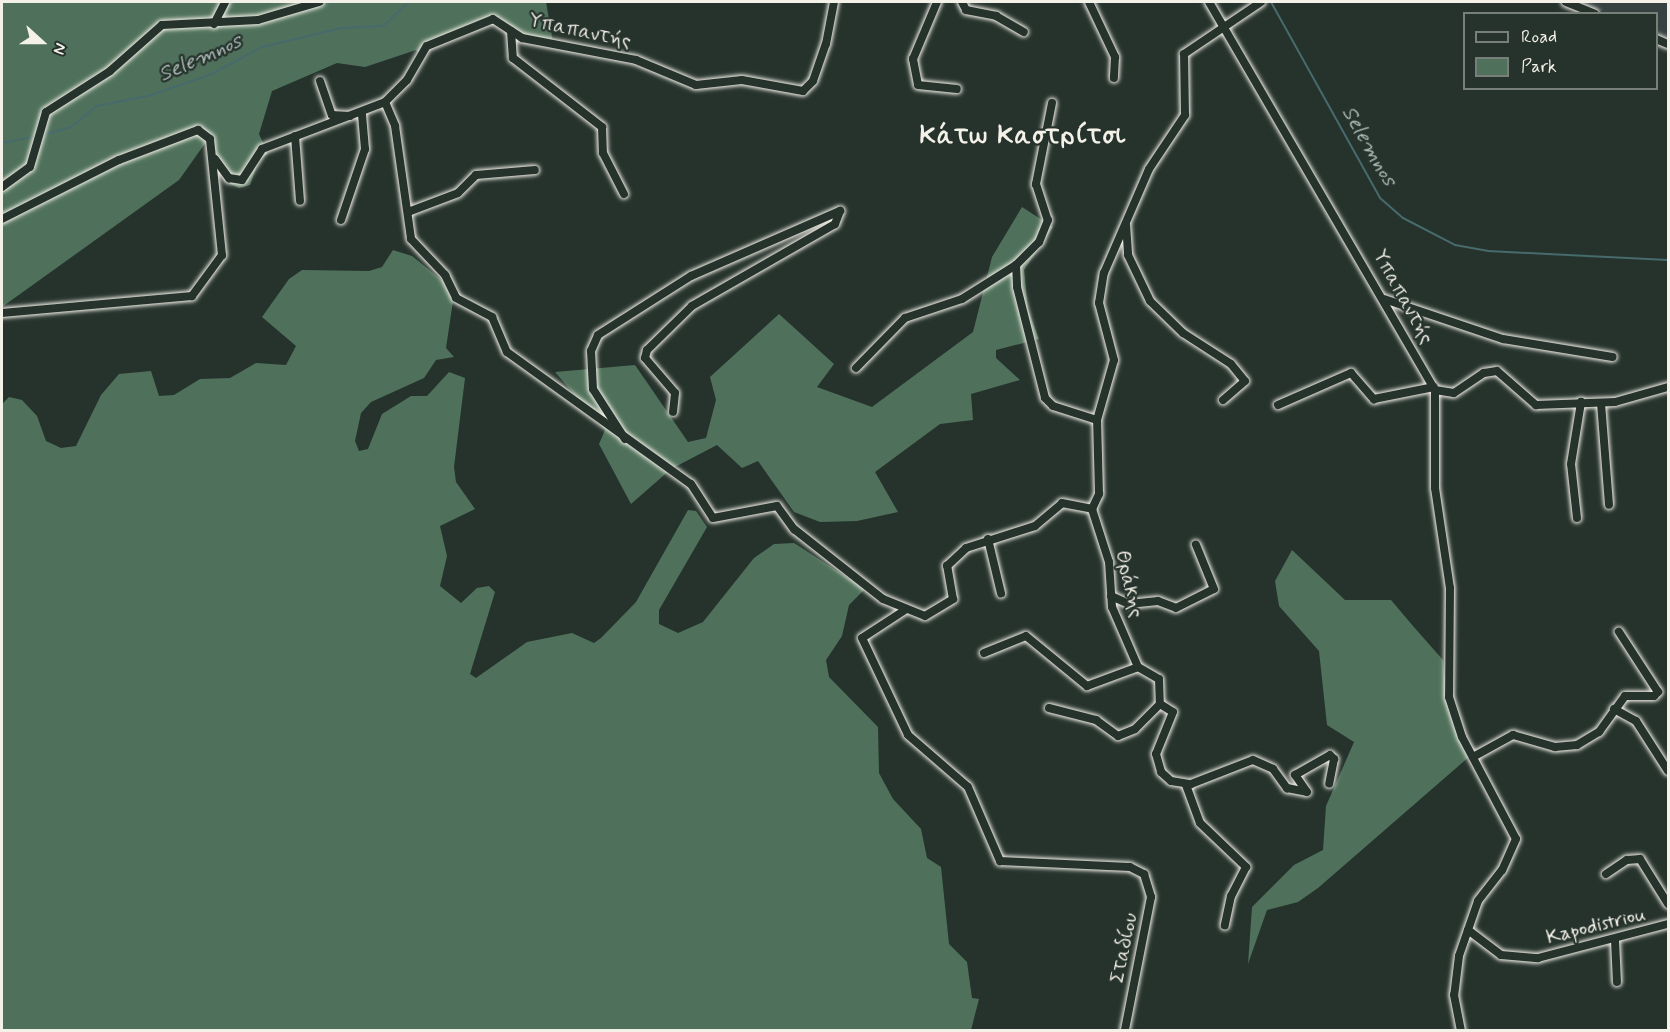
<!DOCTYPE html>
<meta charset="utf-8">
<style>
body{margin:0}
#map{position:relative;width:1670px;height:1032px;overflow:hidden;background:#26332d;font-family:Mynerve,sans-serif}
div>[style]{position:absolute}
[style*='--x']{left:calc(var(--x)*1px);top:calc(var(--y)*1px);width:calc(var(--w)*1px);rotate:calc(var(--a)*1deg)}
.built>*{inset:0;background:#364242}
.green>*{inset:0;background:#4f715b}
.stream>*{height:2px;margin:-1px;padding:0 1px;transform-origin:1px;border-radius:1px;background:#476a6d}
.roads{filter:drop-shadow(0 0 2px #f4f1e8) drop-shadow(0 0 2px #f4f1e8)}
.minor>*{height:8px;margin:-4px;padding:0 4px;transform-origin:4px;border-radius:4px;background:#26332d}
span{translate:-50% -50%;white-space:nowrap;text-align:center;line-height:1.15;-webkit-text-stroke:4.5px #26332d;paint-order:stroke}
.street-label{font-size:20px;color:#f4f1e8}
.water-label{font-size:21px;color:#afbbb7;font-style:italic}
.district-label{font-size:26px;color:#f4f1e8;font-weight:700;letter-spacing:1.5px}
.frame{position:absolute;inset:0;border:3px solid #f4f1e8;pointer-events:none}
.legend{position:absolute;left:1463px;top:12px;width:195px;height:78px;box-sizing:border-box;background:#26332d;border:2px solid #787f78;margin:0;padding:8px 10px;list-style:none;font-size:18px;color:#f4f1e8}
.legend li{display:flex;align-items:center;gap:12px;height:30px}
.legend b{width:30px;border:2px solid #787f78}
.north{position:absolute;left:12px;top:12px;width:60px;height:60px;-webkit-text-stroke:4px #26332d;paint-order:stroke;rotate:111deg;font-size:16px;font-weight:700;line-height:24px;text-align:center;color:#f4f1e8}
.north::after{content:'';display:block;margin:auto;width:21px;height:27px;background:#f4f1e8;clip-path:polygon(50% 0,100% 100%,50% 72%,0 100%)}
</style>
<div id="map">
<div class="built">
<div style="clip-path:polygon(1578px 2px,1668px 2px,1668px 38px,1657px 33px,1656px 14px,1608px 13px)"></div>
</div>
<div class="green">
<div style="clip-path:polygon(2px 2px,546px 2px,554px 48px,516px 40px,500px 24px,487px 25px,429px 50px,423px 59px,416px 50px,365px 67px,337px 63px,272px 91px,259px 134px,268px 154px,259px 160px,250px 185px,239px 188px,224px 181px,211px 135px,179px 180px,2px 307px)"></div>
<div style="clip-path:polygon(1022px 207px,1053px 227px,1024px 270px,1028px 310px,1039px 339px,996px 350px,996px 358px,1020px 380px,971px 394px,973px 420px,940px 424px,875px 472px,898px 512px,857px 521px,820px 522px,794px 512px,758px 461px,742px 468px,717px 445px,671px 469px,631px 504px,599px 444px,605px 430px,555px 372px,635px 365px,688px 442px,706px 438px,716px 400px,710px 377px,779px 314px,834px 364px,817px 387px,872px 407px,973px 332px,992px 257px)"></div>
<div style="clip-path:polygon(393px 250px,412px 256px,443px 281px,453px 301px,446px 348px,454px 357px,436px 360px,424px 378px,371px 402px,361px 413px,355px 441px,359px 451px,368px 449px,382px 414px,411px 396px,427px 396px,449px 372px,465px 378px,454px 467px,456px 482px,475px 509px,440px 526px,447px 556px,440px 586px,461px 603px,477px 588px,489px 586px,495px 592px,470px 674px,476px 678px,527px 642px,572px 633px,594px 643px,601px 638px,636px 602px,688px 510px,696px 511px,707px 527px,659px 610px,659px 624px,678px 633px,703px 622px,754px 558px,774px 544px,794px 543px,865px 589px,849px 605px,842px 636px,826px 660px,829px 677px,878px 727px,879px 773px,893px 799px,921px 829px,927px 858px,941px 867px,949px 944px,967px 962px,972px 998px,979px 999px,971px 1030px,2px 1030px,2px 404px,9px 397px,22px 400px,37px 416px,46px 441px,61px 448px,76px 446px,101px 395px,119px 374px,151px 371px,159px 396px,174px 395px,200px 379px,230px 378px,256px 363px,286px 365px,296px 346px,262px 317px,289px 279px,302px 270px,369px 271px,382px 267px)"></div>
<div style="clip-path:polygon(1292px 550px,1345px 600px,1391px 600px,1413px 626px,1443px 660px,1447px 700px,1470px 756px,1318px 888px,1298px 902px,1267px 910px,1248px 964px,1252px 907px,1294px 865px,1323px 850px,1326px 806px,1354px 742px,1327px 725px,1319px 651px,1279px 606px,1275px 581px)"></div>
</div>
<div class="stream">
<div style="--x:1271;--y:2;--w:224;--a:60.9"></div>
<div style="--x:1380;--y:198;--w:30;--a:41"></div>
<div style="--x:1403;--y:218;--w:59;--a:27.4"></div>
<div style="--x:1455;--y:245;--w:34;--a:10"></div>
<div style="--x:1488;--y:251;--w:180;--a:2.9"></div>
<div style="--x:42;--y:135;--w:30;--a:-15"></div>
<div style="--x:71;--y:127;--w:33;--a:-39"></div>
<div style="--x:97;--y:106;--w:52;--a:-11.1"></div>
<div style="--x:148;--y:96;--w:68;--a:-19"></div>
<div style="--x:212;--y:74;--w:57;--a:-28.4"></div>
<div style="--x:262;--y:47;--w:82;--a:-13.4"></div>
<div style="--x:342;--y:28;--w:41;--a:-2.8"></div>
<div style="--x:383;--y:26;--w:35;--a:-43"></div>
<div style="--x:2;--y:143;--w:36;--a:-11"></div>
</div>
<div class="roads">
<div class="minor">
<div style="--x:937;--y:2;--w:62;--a:112.8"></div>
<div style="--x:913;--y:59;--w:26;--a:79"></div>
<div style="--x:918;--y:85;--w:39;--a:6"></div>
<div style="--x:962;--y:2;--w:9;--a:63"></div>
<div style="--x:966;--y:10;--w:31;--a:11"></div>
<div style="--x:996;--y:16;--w:32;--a:30"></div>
<div style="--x:1089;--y:2;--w:61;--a:64.7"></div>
<div style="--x:1115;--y:57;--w:21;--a:93"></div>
<div style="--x:1209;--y:2;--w:449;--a:59.8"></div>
<div style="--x:1435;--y:390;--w:19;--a:9"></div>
<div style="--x:1454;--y:393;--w:36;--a:-34"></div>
<div style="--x:1484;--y:373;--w:13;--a:-9"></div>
<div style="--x:1497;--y:371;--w:52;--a:41.1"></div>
<div style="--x:1536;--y:405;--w:79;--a:-2.2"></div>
<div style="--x:1615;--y:402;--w:55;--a:-15.8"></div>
<div style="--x:1566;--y:2;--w:31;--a:22"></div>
<div style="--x:214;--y:24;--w:25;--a:-63"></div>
<div style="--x:511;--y:31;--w:27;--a:86"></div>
<div style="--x:513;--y:58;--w:113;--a:37.8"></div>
<div style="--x:602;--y:127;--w:26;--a:88"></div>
<div style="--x:603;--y:153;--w:46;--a:62.9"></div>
<div style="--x:1656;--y:39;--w:13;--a:23"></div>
<div style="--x:320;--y:81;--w:36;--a:71"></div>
<div style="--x:332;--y:115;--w:18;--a:3"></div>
<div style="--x:385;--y:102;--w:26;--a:67"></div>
<div style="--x:395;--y:126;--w:114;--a:81.9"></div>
<div style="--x:411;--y:239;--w:50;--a:46.6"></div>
<div style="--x:445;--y:275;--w:25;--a:64"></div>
<div style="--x:456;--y:298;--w:41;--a:27.8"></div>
<div style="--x:492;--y:317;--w:38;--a:67"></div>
<div style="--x:507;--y:352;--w:226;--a:35.7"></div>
<div style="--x:691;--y:484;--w:40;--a:57.1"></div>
<div style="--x:713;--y:518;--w:65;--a:-10.6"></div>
<div style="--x:777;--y:506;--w:29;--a:54"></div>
<div style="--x:794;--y:529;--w:113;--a:38.2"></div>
<div style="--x:883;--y:599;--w:45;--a:22"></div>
<div style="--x:925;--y:616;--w:33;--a:-31"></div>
<div style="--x:953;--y:599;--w:34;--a:-100"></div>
<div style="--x:947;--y:566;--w:26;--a:-43"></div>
<div style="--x:966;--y:548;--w:72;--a:-17.7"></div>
<div style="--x:1035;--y:526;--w:35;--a:-40"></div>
<div style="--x:1062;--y:503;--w:31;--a:11"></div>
<div style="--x:1052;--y:103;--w:83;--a:101.2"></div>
<div style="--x:1036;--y:184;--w:38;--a:72"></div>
<div style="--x:1048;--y:220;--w:24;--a:112"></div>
<div style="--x:1039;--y:242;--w:33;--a:135"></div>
<div style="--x:1016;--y:265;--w:22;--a:87"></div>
<div style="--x:1017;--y:287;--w:114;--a:75.8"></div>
<div style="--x:1045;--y:398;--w:11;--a:45"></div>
<div style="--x:1053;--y:406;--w:46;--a:17.7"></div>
<div style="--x:295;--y:136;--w:65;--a:85.6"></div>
<div style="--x:215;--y:159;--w:24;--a:54"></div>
<div style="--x:229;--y:178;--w:13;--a:9"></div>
<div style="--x:242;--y:180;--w:37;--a:-57"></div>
<div style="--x:262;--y:149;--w:132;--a:-20.9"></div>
<div style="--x:385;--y:102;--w:31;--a:-45"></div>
<div style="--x:407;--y:80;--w:39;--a:-60"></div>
<div style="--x:427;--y:46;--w:71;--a:-22.2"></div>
<div style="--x:493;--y:19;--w:35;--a:33"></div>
<div style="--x:522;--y:38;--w:116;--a:10.9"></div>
<div style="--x:636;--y:60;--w:65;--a:22.6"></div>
<div style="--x:696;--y:85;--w:46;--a:-6.2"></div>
<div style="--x:742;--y:80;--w:62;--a:10.2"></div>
<div style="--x:803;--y:91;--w:14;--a:-45"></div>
<div style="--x:813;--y:81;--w:39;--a:-71"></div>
<div style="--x:826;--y:44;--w:43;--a:-79.2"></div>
<div style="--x:2;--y:187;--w:34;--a:-36"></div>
<div style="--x:30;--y:167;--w:57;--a:-73.8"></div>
<div style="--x:46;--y:112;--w:76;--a:-32.6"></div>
<div style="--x:110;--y:71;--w:69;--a:-41.5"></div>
<div style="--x:162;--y:25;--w:96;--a:-3"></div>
<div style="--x:258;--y:20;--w:64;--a:-16.4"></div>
<div style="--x:408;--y:212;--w:53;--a:-20.8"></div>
<div style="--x:458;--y:193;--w:25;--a:-45"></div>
<div style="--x:476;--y:175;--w:59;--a:-4.8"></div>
<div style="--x:2;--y:219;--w:131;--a:-26.8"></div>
<div style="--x:119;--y:160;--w:85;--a:-20.8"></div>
<div style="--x:198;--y:130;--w:15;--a:37"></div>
<div style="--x:210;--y:139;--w:117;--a:84.1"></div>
<div style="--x:222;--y:255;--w:51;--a:126.2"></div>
<div style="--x:192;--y:296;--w:191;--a:174.9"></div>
<div style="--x:341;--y:220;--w:75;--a:-71.3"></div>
<div style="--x:365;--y:149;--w:36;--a:-95"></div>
<div style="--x:1126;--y:224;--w:31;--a:86"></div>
<div style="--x:1128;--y:255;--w:51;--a:64.4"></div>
<div style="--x:1150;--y:301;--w:46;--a:44.1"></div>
<div style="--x:1183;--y:333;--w:57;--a:32.9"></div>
<div style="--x:1231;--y:364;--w:22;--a:51"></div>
<div style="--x:1245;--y:381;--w:29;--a:139"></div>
<div style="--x:1384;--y:299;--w:126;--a:18.6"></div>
<div style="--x:1503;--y:339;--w:111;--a:9.3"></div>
<div style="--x:856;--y:368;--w:70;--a:-45.6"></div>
<div style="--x:905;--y:318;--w:60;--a:-18.4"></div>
<div style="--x:962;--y:299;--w:64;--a:-32.2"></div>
<div style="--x:1435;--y:390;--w:98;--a:90"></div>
<div style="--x:1435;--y:488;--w:101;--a:81.5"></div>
<div style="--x:1450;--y:588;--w:109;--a:90.5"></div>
<div style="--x:1449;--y:697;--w:42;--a:72"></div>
<div style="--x:1462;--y:737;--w:115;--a:62.1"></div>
<div style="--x:1516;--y:839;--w:34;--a:114"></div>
<div style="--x:1502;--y:870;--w:39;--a:128"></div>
<div style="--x:1478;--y:901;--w:58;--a:109.1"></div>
<div style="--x:1459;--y:956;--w:39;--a:97"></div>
<div style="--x:1454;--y:995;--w:36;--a:79"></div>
<div style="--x:1601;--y:403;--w:102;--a:85.5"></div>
<div style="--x:1278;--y:405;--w:80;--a:-23.7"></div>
<div style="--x:1351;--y:373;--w:35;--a:49"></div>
<div style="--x:1374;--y:399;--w:61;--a:-11.3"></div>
<div style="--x:625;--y:439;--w:59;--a:-122.6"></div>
<div style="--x:593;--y:389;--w:38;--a:-93"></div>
<div style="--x:591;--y:351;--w:17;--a:-66"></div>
<div style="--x:598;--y:335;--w:110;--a:-32.4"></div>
<div style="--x:691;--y:276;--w:163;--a:-23.6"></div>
<div style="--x:840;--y:211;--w:14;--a:111"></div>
<div style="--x:835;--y:224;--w:165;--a:150.2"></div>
<div style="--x:692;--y:306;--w:63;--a:135.6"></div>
<div style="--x:647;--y:350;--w:8;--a:104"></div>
<div style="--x:645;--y:358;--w:46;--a:49.4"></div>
<div style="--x:675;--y:393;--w:19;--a:96"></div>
<div style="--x:1092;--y:509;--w:17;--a:-65"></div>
<div style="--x:1099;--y:494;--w:74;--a:-91.5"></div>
<div style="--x:1097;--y:420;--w:62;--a:-74.2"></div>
<div style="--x:1114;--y:360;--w:59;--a:-104.7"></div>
<div style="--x:1099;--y:303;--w:30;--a:-81"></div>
<div style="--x:1104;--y:273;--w:113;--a:-66.6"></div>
<div style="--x:1149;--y:169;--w:65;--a:-56.3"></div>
<div style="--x:1185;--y:115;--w:61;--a:-90.9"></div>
<div style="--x:1184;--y:54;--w:93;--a:-34"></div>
<div style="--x:1577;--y:518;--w:54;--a:-96.3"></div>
<div style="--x:1571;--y:464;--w:63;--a:-80.8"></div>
<div style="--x:988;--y:539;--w:56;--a:76.5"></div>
<div style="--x:1111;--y:596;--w:20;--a:24"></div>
<div style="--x:1129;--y:604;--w:29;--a:-6"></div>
<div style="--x:1158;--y:601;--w:19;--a:21"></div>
<div style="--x:1176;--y:608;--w:42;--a:-26.6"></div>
<div style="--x:1214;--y:589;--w:48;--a:-112.2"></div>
<div style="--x:905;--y:610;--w:51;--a:146.9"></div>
<div style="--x:862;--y:638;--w:107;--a:64.6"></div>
<div style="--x:908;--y:735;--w:79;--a:40.9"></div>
<div style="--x:968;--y:787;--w:81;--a:66.6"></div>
<div style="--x:1000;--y:861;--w:130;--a:2.6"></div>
<div style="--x:1130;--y:867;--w:16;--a:27"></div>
<div style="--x:1144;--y:874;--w:24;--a:73"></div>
<div style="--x:1151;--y:897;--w:136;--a:101.1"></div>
<div style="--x:984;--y:653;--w:45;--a:-22"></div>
<div style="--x:1026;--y:636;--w:79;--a:39.3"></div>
<div style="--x:1087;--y:686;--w:54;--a:-20.4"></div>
<div style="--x:1138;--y:667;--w:65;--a:-113.4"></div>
<div style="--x:1112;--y:607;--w:45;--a:-93.8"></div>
<div style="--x:1109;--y:562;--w:56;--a:-107.8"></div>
<div style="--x:1138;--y:667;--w:24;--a:30"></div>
<div style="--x:1159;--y:679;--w:25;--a:88"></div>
<div style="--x:1160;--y:704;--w:15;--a:32"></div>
<div style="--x:1173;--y:712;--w:45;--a:112"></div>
<div style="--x:1156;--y:754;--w:19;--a:74"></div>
<div style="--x:1161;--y:772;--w:13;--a:42"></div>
<div style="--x:1171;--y:781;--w:20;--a:9"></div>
<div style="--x:1191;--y:784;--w:66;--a:-21.2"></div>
<div style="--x:1253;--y:760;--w:22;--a:24"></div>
<div style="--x:1273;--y:769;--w:24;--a:54"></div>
<div style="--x:1287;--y:788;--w:20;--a:11"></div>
<div style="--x:1307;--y:792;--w:21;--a:-125"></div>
<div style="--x:1295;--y:775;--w:40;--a:-29.7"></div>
<div style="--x:1330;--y:755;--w:6;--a:45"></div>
<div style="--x:1334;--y:759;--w:25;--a:101"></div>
<div style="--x:1049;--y:708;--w:49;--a:14.3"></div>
<div style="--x:1096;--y:720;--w:27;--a:36"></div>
<div style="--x:1118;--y:736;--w:18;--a:-22"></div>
<div style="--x:1135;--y:729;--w:35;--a:-45"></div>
<div style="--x:1614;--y:709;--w:25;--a:29"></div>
<div style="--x:1636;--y:721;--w:59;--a:57.4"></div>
<div style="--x:1473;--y:757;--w:46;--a:-28.8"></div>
<div style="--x:1513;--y:735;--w:44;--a:15.9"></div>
<div style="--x:1555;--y:747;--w:22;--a:-5"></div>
<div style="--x:1577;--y:745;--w:26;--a:-31"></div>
<div style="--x:1599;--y:732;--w:44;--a:-54.2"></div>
<div style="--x:1625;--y:696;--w:29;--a:0"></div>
<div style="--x:1654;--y:696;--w:6;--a:-45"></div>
<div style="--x:1658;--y:692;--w:72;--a:-123"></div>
<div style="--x:1186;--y:785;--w:40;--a:69.8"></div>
<div style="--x:1200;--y:823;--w:64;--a:43.7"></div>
<div style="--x:1246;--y:867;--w:33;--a:117"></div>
<div style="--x:1231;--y:896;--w:30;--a:102"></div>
<div style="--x:1606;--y:874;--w:25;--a:-34"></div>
<div style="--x:1627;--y:860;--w:13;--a:-4"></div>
<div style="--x:1640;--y:859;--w:53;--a:58.1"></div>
<div style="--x:1468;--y:930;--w:41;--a:37.1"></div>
<div style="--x:1501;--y:955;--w:37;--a:5"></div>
<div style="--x:1538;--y:958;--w:134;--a:-14.7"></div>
<div style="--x:1615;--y:940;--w:42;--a:87.3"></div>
</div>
</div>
<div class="street-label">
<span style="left:580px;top:31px;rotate:12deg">Υπαπαντής</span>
<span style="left:1403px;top:297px;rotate:61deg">Υπαπαντής</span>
<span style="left:1129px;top:584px;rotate:77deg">Θράκης</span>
<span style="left:1596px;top:926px;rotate:-14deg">Kapodistriou</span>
<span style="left:1124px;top:948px;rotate:-78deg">Σταδίου</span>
</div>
<div class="water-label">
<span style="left:200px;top:58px;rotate:-24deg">Selemnos</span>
<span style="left:1369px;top:146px;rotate:60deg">Selemnos</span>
</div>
<div class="district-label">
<span style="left:1023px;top:137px">Κάτω Καστρίτσι</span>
</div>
<div class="frame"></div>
<ul class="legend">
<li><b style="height:8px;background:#26332d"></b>Road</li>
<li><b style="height:16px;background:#4f715b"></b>Park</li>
</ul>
<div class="north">N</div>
</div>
